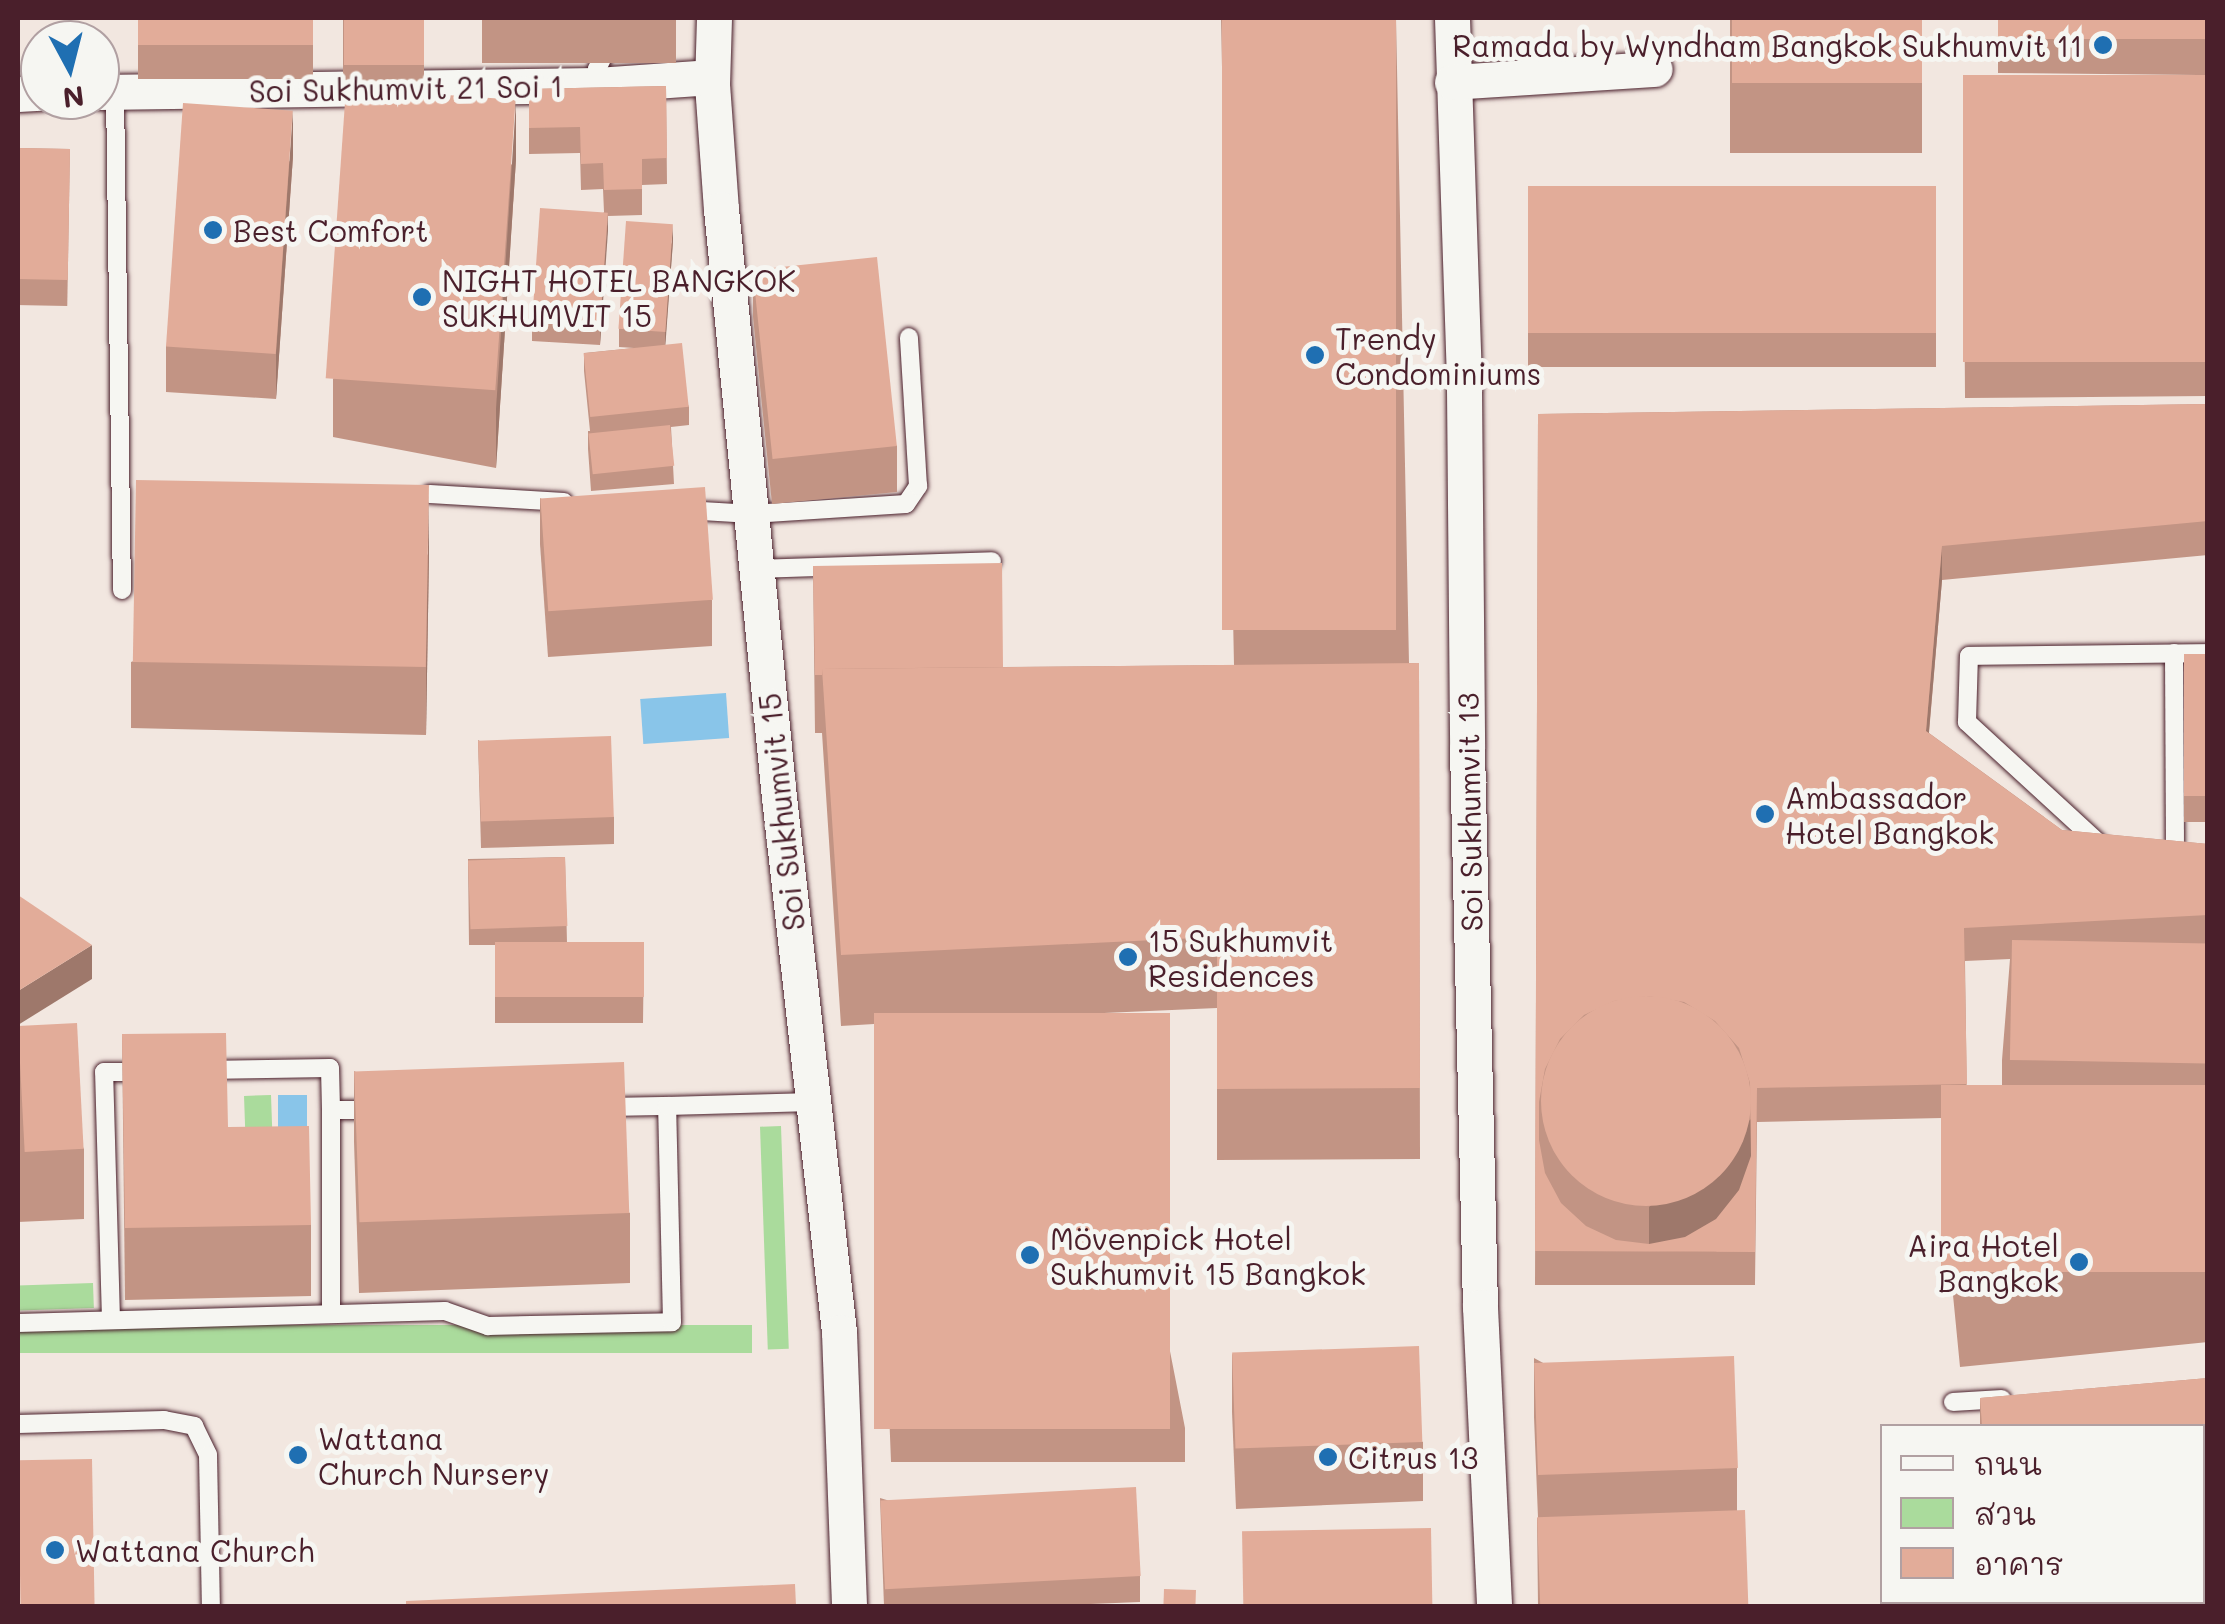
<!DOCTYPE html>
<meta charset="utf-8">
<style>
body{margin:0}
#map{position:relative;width:2225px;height:1624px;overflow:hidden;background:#f2e7e0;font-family:Mali,"Playpen Sans Thai",sans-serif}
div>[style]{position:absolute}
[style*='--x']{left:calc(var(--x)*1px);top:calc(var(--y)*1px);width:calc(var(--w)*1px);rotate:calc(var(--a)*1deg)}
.green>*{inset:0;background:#aadb9c;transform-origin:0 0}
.water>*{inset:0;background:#89c5e9;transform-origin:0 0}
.roads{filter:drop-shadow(0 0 2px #4a1f2b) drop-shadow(0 0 2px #4a1f2b)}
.lane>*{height:18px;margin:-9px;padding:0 9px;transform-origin:9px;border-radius:9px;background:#f6f6f2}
.street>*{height:35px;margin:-17.5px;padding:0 17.5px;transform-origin:17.5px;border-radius:17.5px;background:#f6f6f2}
.wall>*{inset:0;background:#c29484;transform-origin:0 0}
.shaded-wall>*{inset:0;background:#9e786b}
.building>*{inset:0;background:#e2ac99;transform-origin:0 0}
.round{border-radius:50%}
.dots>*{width:28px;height:28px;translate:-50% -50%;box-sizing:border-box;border:5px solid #f6f6f2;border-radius:50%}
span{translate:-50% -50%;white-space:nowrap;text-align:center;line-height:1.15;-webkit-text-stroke:10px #f6f6f2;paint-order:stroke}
.poi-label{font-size:30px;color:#4a1f2b}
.right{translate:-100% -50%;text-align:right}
.left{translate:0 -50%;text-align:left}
.street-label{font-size:30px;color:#4a1f2b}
.frame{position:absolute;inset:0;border:20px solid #4a1f2b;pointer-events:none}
.legend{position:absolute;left:1880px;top:1424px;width:325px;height:180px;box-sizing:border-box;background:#f6f6f2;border:2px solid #b1a0a2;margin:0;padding:12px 18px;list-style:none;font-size:30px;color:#4a1f2b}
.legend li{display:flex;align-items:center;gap:20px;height:50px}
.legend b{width:50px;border:2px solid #b1a0a2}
.north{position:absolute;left:20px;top:20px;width:100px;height:100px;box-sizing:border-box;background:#f6f6f2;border:2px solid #b1a0a2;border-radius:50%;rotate:173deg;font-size:28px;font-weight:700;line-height:40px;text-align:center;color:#4a1f2b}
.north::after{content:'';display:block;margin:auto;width:35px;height:45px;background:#1f6fb2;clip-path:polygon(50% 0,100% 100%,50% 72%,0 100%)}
</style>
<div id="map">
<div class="green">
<div style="left:271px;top:1095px;width:68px;height:27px;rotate:88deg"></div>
<div style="left:781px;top:1126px;width:223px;height:21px;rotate:88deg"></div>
<div style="left:93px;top:1283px;width:25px;height:75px;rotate:88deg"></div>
<div style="left:752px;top:1325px;width:28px;height:734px;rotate:90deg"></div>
</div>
<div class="water">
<div style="left:726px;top:693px;width:45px;height:86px;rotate:86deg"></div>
<div style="left:278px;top:1095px;width:29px;height:68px"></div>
</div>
<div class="roads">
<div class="lane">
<div style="--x:597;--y:85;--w:16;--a:-90"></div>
<div style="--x:597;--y:69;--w:41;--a:-64.1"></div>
<div style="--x:615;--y:32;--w:28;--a:-30"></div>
<div style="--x:115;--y:92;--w:498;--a:89.2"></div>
<div style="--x:430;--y:494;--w:134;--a:3.4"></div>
<div style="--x:685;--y:510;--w:67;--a:3.4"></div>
<div style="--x:752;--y:514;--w:154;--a:-3.7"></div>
<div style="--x:906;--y:504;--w:22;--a:-56"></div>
<div style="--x:918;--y:486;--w:149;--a:-93.5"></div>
<div style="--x:757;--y:569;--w:235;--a:-1.9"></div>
<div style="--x:2174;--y:653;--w:199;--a:89.7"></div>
<div style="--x:2103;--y:847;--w:185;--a:-137.4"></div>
<div style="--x:1967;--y:722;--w:66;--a:-88.3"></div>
<div style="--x:1969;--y:656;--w:239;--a:-0.7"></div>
<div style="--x:204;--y:1070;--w:126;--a:-0.9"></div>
<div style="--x:330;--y:1068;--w:42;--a:88.6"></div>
<div style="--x:602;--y:1107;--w:65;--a:-0.9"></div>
<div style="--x:331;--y:1314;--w:204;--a:-90"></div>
<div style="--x:331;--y:1110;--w:45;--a:0"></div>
<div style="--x:111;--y:1320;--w:248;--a:-91.6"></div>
<div style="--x:104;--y:1072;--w:39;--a:0"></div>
<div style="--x:18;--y:1323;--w:427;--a:-1.6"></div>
<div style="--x:445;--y:1311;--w:46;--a:19.2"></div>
<div style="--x:488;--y:1326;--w:184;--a:-1.2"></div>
<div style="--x:672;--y:1322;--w:216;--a:-91.3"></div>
<div style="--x:667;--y:1106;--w:146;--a:-1.6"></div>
<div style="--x:1953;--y:1402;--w:49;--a:-3.5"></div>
<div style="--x:18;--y:1424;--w:146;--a:-1.6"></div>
<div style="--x:164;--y:1420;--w:31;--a:11"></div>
<div style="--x:194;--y:1426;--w:32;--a:64"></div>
<div style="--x:208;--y:1455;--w:151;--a:88.9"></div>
</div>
<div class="street">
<div style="--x:714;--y:18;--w:66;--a:91.7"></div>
<div style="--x:712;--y:84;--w:125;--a:85.9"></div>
<div style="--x:721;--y:209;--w:591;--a:84.37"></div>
<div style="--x:779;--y:797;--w:538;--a:83.6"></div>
<div style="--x:839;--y:1332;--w:274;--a:87.9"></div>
<div style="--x:1452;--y:18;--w:371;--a:88.1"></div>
<div style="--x:1464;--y:389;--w:359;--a:89.5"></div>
<div style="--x:1467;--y:748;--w:559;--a:88.67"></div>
<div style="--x:1480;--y:1307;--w:299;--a:87.3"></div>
<div style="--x:1452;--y:82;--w:203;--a:-3.7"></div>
<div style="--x:100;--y:92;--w:497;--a:-0.8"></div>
<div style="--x:597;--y:85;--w:115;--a:-4"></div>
<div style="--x:18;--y:94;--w:22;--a:-3"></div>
</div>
</div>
<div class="wall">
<div style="left:138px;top:18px;width:175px;height:61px"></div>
<div style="left:343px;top:18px;width:81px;height:65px"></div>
<div style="left:482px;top:18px;width:194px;height:45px"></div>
<div style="clip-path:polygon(1221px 18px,1396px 18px,1409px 663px,1419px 663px,1420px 1159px,1217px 1160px,1217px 1008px,1104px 1013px,1185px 1428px,1185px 1462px,891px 1462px,874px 1024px,841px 1026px,822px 733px,815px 733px,813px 566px,1003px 667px,1234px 665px)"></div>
<div style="left:1730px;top:18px;width:192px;height:135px"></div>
<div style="clip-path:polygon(1998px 18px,2208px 18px,2208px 396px,1965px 398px,1963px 76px,2198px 75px,1998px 73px)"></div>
<div style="clip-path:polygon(666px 86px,667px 184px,642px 185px,642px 215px,608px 216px,600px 345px,532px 341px,532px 323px,604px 212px,603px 189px,581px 190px,580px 153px,529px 154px,529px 89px)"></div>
<div style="left:18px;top:148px;width:52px;height:157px;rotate:1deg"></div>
<div style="clip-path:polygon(293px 156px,276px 399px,166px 392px,166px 346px)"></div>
<div style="clip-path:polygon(516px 159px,496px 468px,333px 437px,333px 379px)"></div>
<div style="left:1528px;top:186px;width:408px;height:181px"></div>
<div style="clip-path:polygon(673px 241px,665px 345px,689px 407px,689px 425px,671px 427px,674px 484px,591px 491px,588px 449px,588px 431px,590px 431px,584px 371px,584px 353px,634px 348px,619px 347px,619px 329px)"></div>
<div style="clip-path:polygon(753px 270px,897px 446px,897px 492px,772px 504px,753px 317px)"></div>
<div style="clip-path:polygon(evenodd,2208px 404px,2208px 555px,1942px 580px,1929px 733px,2062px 830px,2208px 844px,2208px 1342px,1960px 1367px,1942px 1182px,1942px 1118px,1757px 1122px,1755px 1285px,1535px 1285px,1538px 414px,2208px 404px,2010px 959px,2002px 1060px,2002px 1087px,2139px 1092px,1967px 1110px,1965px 961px,2010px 959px)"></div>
<div style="clip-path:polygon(540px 498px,712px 600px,712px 646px,548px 657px,540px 544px)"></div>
<div style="clip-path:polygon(429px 554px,426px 735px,131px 728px,131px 662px)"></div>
<div style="left:2184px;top:654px;width:24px;height:168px"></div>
<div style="clip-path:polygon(478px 740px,614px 817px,614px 844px,481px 848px)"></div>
<div style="clip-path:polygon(565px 857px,567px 943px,644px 943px,643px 1023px,495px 1023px,495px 945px,469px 945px,468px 859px)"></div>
<div style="clip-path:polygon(18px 1026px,84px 1149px,84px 1219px,18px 1222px)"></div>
<div style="clip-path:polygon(122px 1034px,228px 1127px,311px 1225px,311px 1296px,125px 1300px)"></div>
<div style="clip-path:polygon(354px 1071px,630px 1213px,630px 1283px,359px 1293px,354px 1142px)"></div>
<div style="clip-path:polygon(1232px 1354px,1423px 1442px,1423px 1501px,1236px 1509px,1232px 1412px)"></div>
<div style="clip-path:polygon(1534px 1358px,1737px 1468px,1737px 1511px,1748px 1606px,1538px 1606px,1537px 1518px,1538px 1518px,1534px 1417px)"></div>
<div style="clip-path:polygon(2208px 1378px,2208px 1606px,1994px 1606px,1994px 1602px,2202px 1602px,2202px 1426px,1980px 1426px,1980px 1398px)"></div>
<div style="clip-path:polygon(880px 1498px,1140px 1576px,1140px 1602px,1042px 1606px,884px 1606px)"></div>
</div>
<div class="shaded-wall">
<div style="clip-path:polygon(516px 101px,516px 159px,496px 468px,496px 409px)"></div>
<div style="clip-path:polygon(293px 110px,293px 156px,276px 399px,276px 353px)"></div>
<div style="clip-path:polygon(608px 213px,608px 231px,600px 345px,600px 327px)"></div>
<div style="clip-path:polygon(673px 224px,673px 241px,665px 350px,665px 332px)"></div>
<div style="clip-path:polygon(429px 487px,429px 554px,426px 735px,426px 669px)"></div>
<div style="clip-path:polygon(1942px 546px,1942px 580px,1926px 765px,1926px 731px)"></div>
<div style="clip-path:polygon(92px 945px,92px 979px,18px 1025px,18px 991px)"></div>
<div style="clip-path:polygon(1751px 1119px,1751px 1190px,1739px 1224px,1716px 1252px,1649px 1251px,1649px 1207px)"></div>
</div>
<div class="building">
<div style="left:138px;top:18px;width:175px;height:27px"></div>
<div style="left:344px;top:18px;width:80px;height:47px"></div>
<div style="left:1222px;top:18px;width:174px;height:612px"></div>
<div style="left:1732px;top:18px;width:190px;height:65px"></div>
<div style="left:1998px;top:18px;width:210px;height:21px"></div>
<div style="left:2208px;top:75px;width:287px;height:245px;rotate:90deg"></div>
<div style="clip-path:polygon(666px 86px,667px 158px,642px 159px,642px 189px,604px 190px,603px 163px,581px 164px,580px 127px,529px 128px,529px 89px)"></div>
<div style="left:346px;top:88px;width:170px;height:291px;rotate:4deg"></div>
<div style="left:183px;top:103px;width:110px;height:244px;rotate:4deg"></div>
<div style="left:18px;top:148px;width:52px;height:131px;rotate:1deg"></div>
<div style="left:1528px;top:186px;width:408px;height:147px"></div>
<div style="left:540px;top:208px;width:68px;height:115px;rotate:4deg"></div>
<div style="left:626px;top:221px;width:47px;height:108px;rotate:4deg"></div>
<div style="left:877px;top:257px;width:190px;height:125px;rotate:84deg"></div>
<div style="left:682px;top:343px;width:64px;height:99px;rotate:84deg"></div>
<div style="clip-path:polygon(evenodd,2208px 404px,2208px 521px,1942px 546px,1926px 731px,2062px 830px,2208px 844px,2208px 915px,1964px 928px,1967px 1084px,1757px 1088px,1755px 1252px,1535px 1251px,1538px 414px,2208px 404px,1648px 996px,1684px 1002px,1715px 1021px,1739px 1048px,1750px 1083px,1751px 1156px,1739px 1190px,1716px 1219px,1685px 1237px,1649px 1244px,1616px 1240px,1586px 1226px,1561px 1203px,1545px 1173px,1539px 1140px,1539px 1102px,1545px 1069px,1560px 1039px,1584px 1015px,1614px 1001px,1648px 996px)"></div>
<div style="left:670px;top:425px;width:41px;height:82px;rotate:84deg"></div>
<div style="left:136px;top:480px;width:293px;height:182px;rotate:1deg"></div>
<div style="left:705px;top:487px;width:113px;height:165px;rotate:86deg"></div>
<div style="clip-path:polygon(1002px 563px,1003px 667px,822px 669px,822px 675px,815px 675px,813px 566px)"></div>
<div style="left:2184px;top:654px;width:24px;height:142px"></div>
<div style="clip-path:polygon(1419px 663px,1420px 1088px,1217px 1089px,1217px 937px,841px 955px,822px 669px)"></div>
<div style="left:611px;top:736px;width:81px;height:133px;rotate:88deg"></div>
<div style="left:565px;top:857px;width:69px;height:97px;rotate:88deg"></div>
<div style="clip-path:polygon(18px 895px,92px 945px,18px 991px)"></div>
<div style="left:2012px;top:940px;width:196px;height:120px;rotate:1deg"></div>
<div style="left:495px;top:942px;width:149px;height:55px"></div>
<div class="round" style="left:1541px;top:996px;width:210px;height:210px"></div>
<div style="left:874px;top:1013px;width:296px;height:416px"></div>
<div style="left:77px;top:1023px;width:126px;height:59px;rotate:87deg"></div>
<div style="clip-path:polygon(226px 1033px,228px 1127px,309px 1126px,311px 1225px,125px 1228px,122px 1034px)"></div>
<div style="left:624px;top:1062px;width:151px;height:270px;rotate:88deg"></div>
<div style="left:2208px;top:1085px;width:187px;height:267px;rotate:90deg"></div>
<div style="left:1419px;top:1346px;width:96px;height:187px;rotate:88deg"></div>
<div style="left:1734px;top:1356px;width:112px;height:200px;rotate:88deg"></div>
<div style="clip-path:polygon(2208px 1378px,2208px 1558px,2202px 1559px,2202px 1426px,1982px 1426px,1980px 1398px)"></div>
<div style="left:92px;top:1459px;width:147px;height:74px;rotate:89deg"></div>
<div style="left:1136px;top:1487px;width:89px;height:256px;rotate:87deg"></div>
<div style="left:1745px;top:1510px;width:96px;height:208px;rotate:88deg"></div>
<div style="left:1431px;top:1528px;width:78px;height:189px;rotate:89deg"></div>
<div style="clip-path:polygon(795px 1584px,796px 1606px,406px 1606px,406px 1601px)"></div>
<div style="clip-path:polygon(2202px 1586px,2208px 1586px,2208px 1606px,2028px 1606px,2028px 1602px,2202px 1602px)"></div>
<div style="left:1164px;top:1589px;width:32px;height:17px;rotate:2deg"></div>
<div style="left:991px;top:1605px;width:38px;height:1px"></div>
</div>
<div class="dots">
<div style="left:2103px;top:45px;background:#1f6fb2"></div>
<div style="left:213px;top:230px;background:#1f6fb2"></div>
<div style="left:422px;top:297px;background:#1f6fb2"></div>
<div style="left:1315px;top:355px;background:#1f6fb2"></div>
<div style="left:1765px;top:814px;background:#1f6fb2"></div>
<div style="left:1128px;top:957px;background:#1f6fb2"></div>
<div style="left:1030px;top:1255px;background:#1f6fb2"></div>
<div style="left:2079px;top:1262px;background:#1f6fb2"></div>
<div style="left:298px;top:1455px;background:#1f6fb2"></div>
<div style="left:1328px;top:1457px;background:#1f6fb2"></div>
<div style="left:55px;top:1550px;background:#1f6fb2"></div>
</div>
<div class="poi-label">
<span class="right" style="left:2083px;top:45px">Ramada by Wyndham Bangkok Sukhumvit 11</span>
<span class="left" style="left:233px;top:230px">Best Comfort</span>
<span class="left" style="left:442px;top:297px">NIGHT HOTEL BANGKOK<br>SUKHUMVIT 15</span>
<span class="left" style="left:1335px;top:355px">Trendy<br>Condominiums</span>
<span class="left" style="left:1785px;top:814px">Ambassador<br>Hotel Bangkok</span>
<span class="left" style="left:1148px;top:957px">15 Sukhumvit<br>Residences</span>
<span class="left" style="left:1050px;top:1255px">Mövenpick Hotel<br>Sukhumvit 15 Bangkok</span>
<span class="right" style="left:2059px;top:1262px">Aira Hotel<br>Bangkok</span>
<span class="left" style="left:318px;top:1455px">Wattana<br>Church Nursery</span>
<span class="left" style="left:1348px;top:1457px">Citrus 13</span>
<span class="left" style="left:75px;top:1550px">Wattana Church</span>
</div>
<div class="street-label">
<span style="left:406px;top:88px;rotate:-1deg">Soi Sukhumvit 21 Soi 1</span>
<span style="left:781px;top:812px;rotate:-96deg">Soi Sukhumvit 15</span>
<span style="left:1469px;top:812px;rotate:-91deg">Soi Sukhumvit 13</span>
</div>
<div class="frame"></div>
<ul class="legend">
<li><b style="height:12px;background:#f6f6f2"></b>ถนน</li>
<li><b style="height:28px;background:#aadb9c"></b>สวน</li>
<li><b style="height:28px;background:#e2ac99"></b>อาคาร</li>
</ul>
<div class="north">N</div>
</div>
